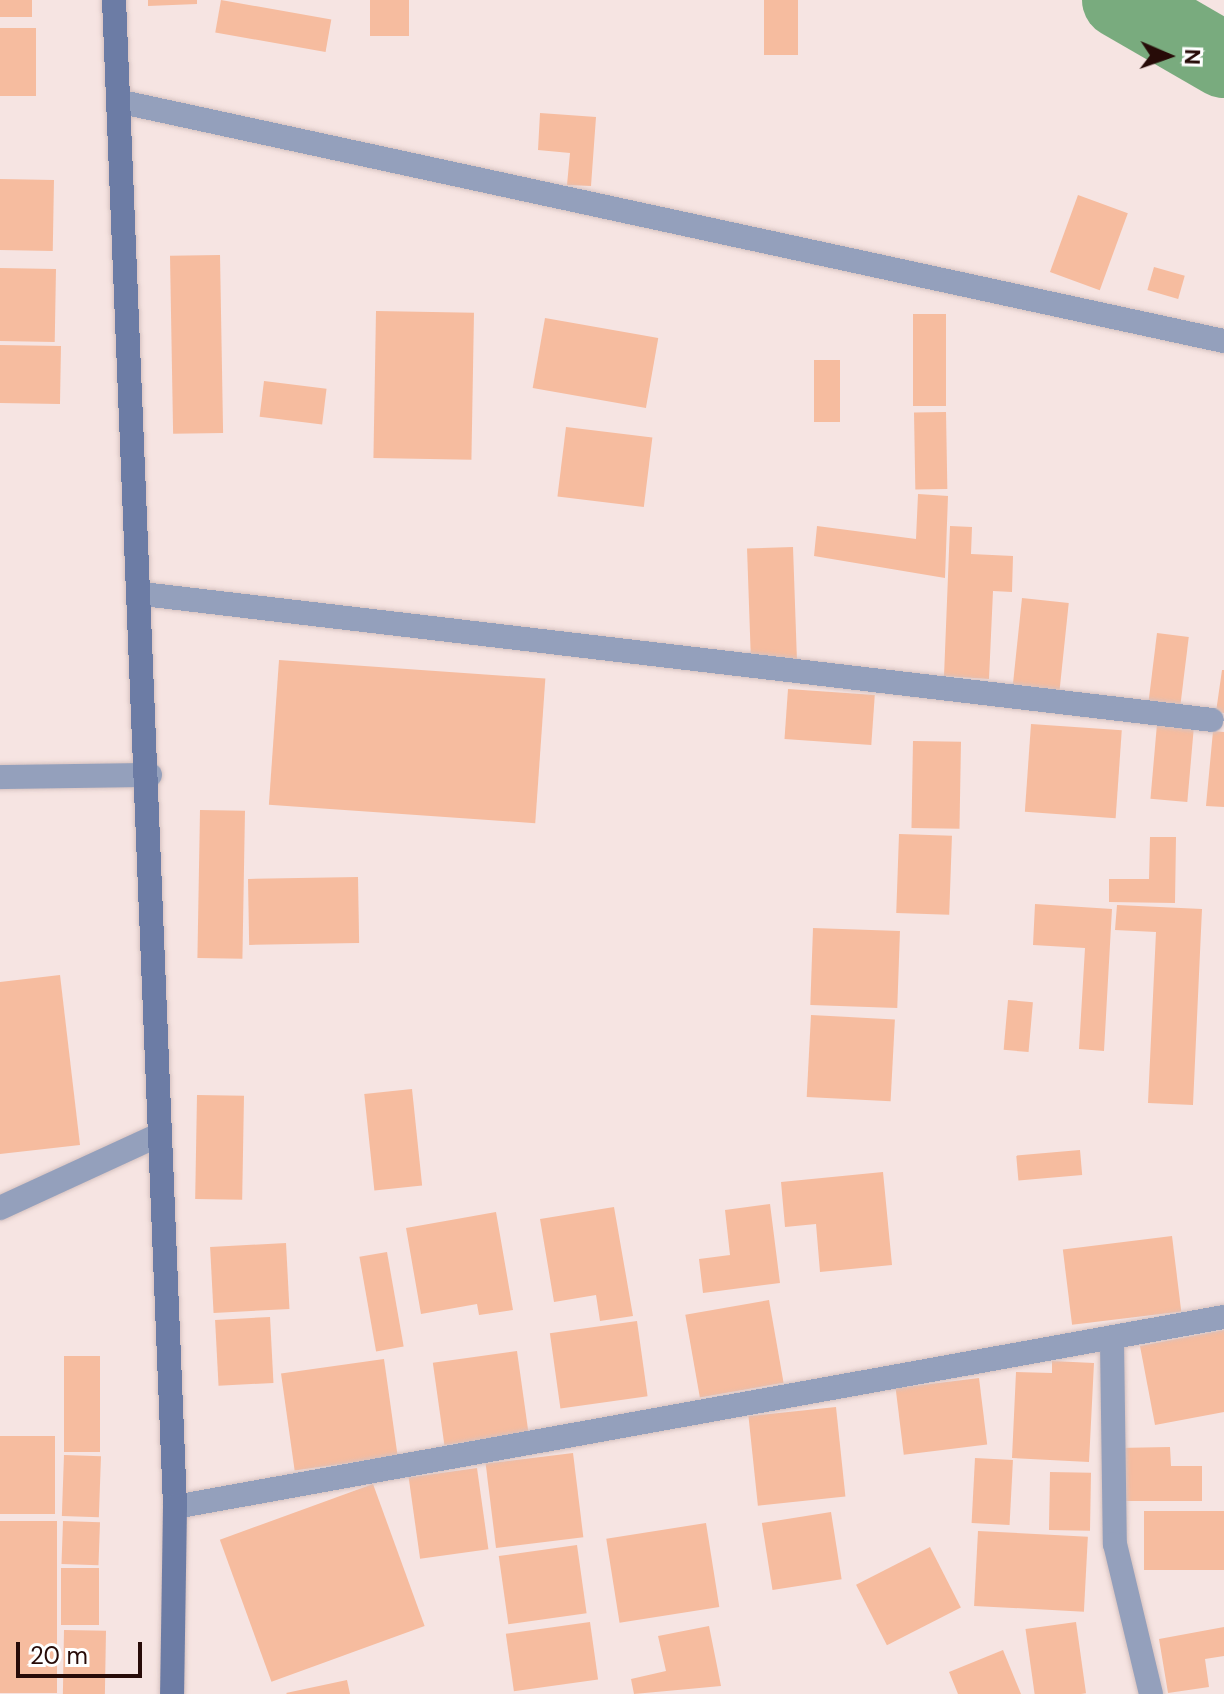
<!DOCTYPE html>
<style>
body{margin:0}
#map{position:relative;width:1224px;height:1694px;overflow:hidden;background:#f6e4e2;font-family:"DM Sans",sans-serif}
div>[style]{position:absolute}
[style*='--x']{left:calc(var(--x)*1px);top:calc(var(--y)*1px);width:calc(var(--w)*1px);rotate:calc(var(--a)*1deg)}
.river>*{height:76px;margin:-38px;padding:0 38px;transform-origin:38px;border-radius:38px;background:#79ab7e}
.building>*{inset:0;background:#f6bc9f;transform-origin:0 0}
.roads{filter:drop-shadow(0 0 2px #d5c1bf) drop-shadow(0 0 2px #d5c1bf)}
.street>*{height:24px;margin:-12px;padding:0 12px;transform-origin:12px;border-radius:12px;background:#94a0bc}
.secondary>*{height:24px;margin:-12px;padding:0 12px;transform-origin:12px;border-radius:12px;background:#6c7ca5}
span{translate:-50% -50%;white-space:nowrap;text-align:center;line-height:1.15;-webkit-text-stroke:6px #fff;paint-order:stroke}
.north{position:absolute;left:1128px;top:16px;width:80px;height:80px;-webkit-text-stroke:6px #fff;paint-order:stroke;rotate:92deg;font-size:22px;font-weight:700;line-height:32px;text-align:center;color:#270b08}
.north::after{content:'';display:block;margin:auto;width:28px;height:36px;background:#270b08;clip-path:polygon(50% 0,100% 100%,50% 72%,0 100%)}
.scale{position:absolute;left:16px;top:1642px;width:126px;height:36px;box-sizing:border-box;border:4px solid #270b08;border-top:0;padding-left:10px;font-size:24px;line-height:28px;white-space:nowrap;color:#270b08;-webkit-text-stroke:6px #fff;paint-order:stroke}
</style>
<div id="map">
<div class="river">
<div style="--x:1120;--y:0;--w:120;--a:30"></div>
</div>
<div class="building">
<div style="left:0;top:0;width:32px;height:17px"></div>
<div style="clip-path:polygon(148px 0,197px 0,197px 4px,148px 6px)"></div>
<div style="left:221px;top:0;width:112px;height:33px;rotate:10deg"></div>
<div style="left:370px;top:0;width:39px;height:36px"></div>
<div style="left:764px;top:0;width:34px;height:55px"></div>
<div style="left:0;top:28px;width:36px;height:68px"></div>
<div style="clip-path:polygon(540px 113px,596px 117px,591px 186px,567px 185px,570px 153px,538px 150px)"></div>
<div style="left:0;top:179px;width:54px;height:71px;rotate:1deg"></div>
<div style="left:1078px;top:195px;width:53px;height:82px;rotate:20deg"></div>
<div style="left:220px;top:255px;width:178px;height:50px;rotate:89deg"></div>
<div style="left:1154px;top:267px;width:32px;height:24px;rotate:16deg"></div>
<div style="left:0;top:268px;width:56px;height:73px;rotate:1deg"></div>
<div style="left:376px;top:311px;width:98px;height:147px;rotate:1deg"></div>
<div style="left:913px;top:314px;width:33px;height:92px"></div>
<div style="left:545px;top:318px;width:115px;height:71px;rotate:10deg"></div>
<div style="left:0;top:345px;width:61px;height:58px;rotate:1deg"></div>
<div style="left:814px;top:360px;width:26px;height:62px"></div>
<div style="left:264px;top:381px;width:63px;height:36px;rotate:7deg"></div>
<div style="left:946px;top:412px;width:77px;height:32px;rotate:89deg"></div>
<div style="left:566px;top:427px;width:87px;height:70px;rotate:7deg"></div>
<div style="clip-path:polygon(918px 494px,948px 496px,945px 578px,814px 556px,817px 526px,916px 539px)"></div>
<div style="clip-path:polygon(950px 526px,972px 527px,971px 554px,1013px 556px,1012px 592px,993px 591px,989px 679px,944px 676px)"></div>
<div style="left:793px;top:547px;width:112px;height:46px;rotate:88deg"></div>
<div style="left:1022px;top:598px;width:47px;height:89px;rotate:6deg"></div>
<div style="left:1157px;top:633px;width:32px;height:76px;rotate:7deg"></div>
<div style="left:279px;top:660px;width:267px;height:145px;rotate:4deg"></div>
<div style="clip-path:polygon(1222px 670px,1224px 670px,1224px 713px,1216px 712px)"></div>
<div style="left:788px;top:689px;width:87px;height:50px;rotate:4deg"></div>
<div style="left:1031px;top:724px;width:91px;height:88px;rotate:4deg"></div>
<div style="left:1157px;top:724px;width:37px;height:75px;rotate:5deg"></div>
<div style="clip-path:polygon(1213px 731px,1224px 732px,1224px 807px,1206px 806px)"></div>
<div style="left:913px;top:741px;width:48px;height:87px;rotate:1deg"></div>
<div style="left:200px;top:810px;width:45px;height:148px;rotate:1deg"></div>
<div style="left:899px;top:834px;width:53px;height:79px;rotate:2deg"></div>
<div style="clip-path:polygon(1150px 837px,1176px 837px,1175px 903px,1109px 902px,1109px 879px,1149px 879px)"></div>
<div style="left:358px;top:877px;width:66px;height:110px;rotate:89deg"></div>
<div style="clip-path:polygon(1035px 904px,1112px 909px,1104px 1051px,1079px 1049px,1085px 948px,1033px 945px)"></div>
<div style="clip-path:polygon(1117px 905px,1202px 909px,1193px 1105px,1148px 1103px,1156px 932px,1115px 930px)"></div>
<div style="left:813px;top:928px;width:87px;height:77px;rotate:2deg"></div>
<div style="clip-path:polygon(60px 975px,80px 1145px,0 1154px,0 982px)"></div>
<div style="left:1008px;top:1000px;width:25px;height:50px;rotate:5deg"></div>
<div style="left:811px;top:1015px;width:84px;height:82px;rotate:3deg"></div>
<div style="left:412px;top:1089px;width:97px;height:48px;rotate:84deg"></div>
<div style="left:197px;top:1095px;width:47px;height:104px;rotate:1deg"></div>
<div style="left:1080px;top:1150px;width:25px;height:64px;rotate:85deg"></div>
<div style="clip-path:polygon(883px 1172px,892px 1265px,820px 1272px,816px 1224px,785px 1227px,781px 1182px)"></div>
<div style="clip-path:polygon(770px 1204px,780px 1283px,703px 1293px,699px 1259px,730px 1255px,725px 1210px)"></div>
<div style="clip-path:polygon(614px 1207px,633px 1316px,600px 1321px,596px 1295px,554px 1302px,540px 1219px)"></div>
<div style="clip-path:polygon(496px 1212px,513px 1310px,479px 1315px,477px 1304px,421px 1314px,406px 1228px)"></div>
<div style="left:1172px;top:1236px;width:76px;height:110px;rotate:83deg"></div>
<div style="left:286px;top:1243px;width:66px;height:76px;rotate:87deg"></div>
<div style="left:387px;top:1252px;width:96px;height:28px;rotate:80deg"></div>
<div style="left:769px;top:1300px;width:84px;height:85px;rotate:80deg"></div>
<div style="left:270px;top:1317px;width:66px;height:55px;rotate:87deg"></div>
<div style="left:637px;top:1321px;width:76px;height:88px;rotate:82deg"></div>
<div style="clip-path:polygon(1224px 1330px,1224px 1412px,1155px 1425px,1140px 1346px)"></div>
<div style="left:517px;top:1351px;width:83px;height:85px;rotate:82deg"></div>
<div style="left:64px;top:1356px;width:36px;height:96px"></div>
<div style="left:384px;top:1359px;width:98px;height:104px;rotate:82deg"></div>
<div style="clip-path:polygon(1052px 1361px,1094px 1363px,1089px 1462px,1012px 1458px,1016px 1372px,1052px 1373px)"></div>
<div style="left:979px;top:1378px;width:67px;height:84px;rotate:83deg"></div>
<div style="left:836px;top:1407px;width:90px;height:88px;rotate:84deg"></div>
<div style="left:55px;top:1436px;width:78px;height:55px;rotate:90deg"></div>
<div style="clip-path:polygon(1170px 1447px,1171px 1466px,1202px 1466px,1202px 1501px,1118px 1501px,1117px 1448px)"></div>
<div style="left:573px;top:1453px;width:85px;height:88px;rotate:83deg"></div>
<div style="left:64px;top:1455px;width:37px;height:61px;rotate:2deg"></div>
<div style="left:975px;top:1458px;width:38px;height:65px;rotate:3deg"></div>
<div style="left:477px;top:1468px;width:82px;height:69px;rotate:82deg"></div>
<div style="left:1050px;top:1472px;width:41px;height:58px;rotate:1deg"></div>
<div style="left:373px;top:1484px;width:151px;height:163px;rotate:70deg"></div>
<div style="left:1224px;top:1511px;width:59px;height:80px;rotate:90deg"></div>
<div style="left:831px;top:1512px;width:68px;height:70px;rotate:81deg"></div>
<div style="left:0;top:1521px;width:57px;height:172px"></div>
<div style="left:63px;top:1521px;width:37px;height:43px;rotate:2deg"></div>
<div style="left:706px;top:1523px;width:85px;height:101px;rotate:81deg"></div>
<div style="left:978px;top:1531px;width:110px;height:75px;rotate:3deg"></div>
<div style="left:577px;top:1545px;width:69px;height:79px;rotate:82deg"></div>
<div style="left:930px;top:1547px;width:68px;height:83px;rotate:63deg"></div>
<div style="left:61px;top:1568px;width:38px;height:57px"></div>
<div style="left:590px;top:1622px;width:58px;height:85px;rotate:82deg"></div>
<div style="left:1076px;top:1622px;width:72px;height:51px;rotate:82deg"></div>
<div style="clip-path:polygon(709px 1626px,721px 1686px,634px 1694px,631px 1679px,666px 1671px,658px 1636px)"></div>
<div style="clip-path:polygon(1224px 1627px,1224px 1656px,1205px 1659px,1209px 1687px,1168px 1693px,1159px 1639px)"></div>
<div style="left:64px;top:1630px;width:42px;height:64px;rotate:1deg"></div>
<div style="clip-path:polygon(1003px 1650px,1021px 1694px,958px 1694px,949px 1672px)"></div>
<div style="clip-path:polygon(347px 1680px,350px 1694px,287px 1694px,286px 1693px)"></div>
</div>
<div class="roads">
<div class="street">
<div style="--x:122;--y:102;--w:1128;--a:12.24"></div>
<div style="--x:143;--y:594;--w:1076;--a:6.72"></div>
<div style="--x:0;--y:777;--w:150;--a:-0.8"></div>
<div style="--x:0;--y:1208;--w:175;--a:-24.7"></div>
<div style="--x:1112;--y:1341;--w:203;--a:89.2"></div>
<div style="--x:1115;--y:1544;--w:154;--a:76.5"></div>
<div style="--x:175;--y:1507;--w:1066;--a:-10.27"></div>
</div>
<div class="secondary">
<div style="--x:114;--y:0;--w:1508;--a:87.68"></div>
<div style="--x:175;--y:1507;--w:187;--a:90.9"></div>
</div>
</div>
<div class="north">N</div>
<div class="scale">20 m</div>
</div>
